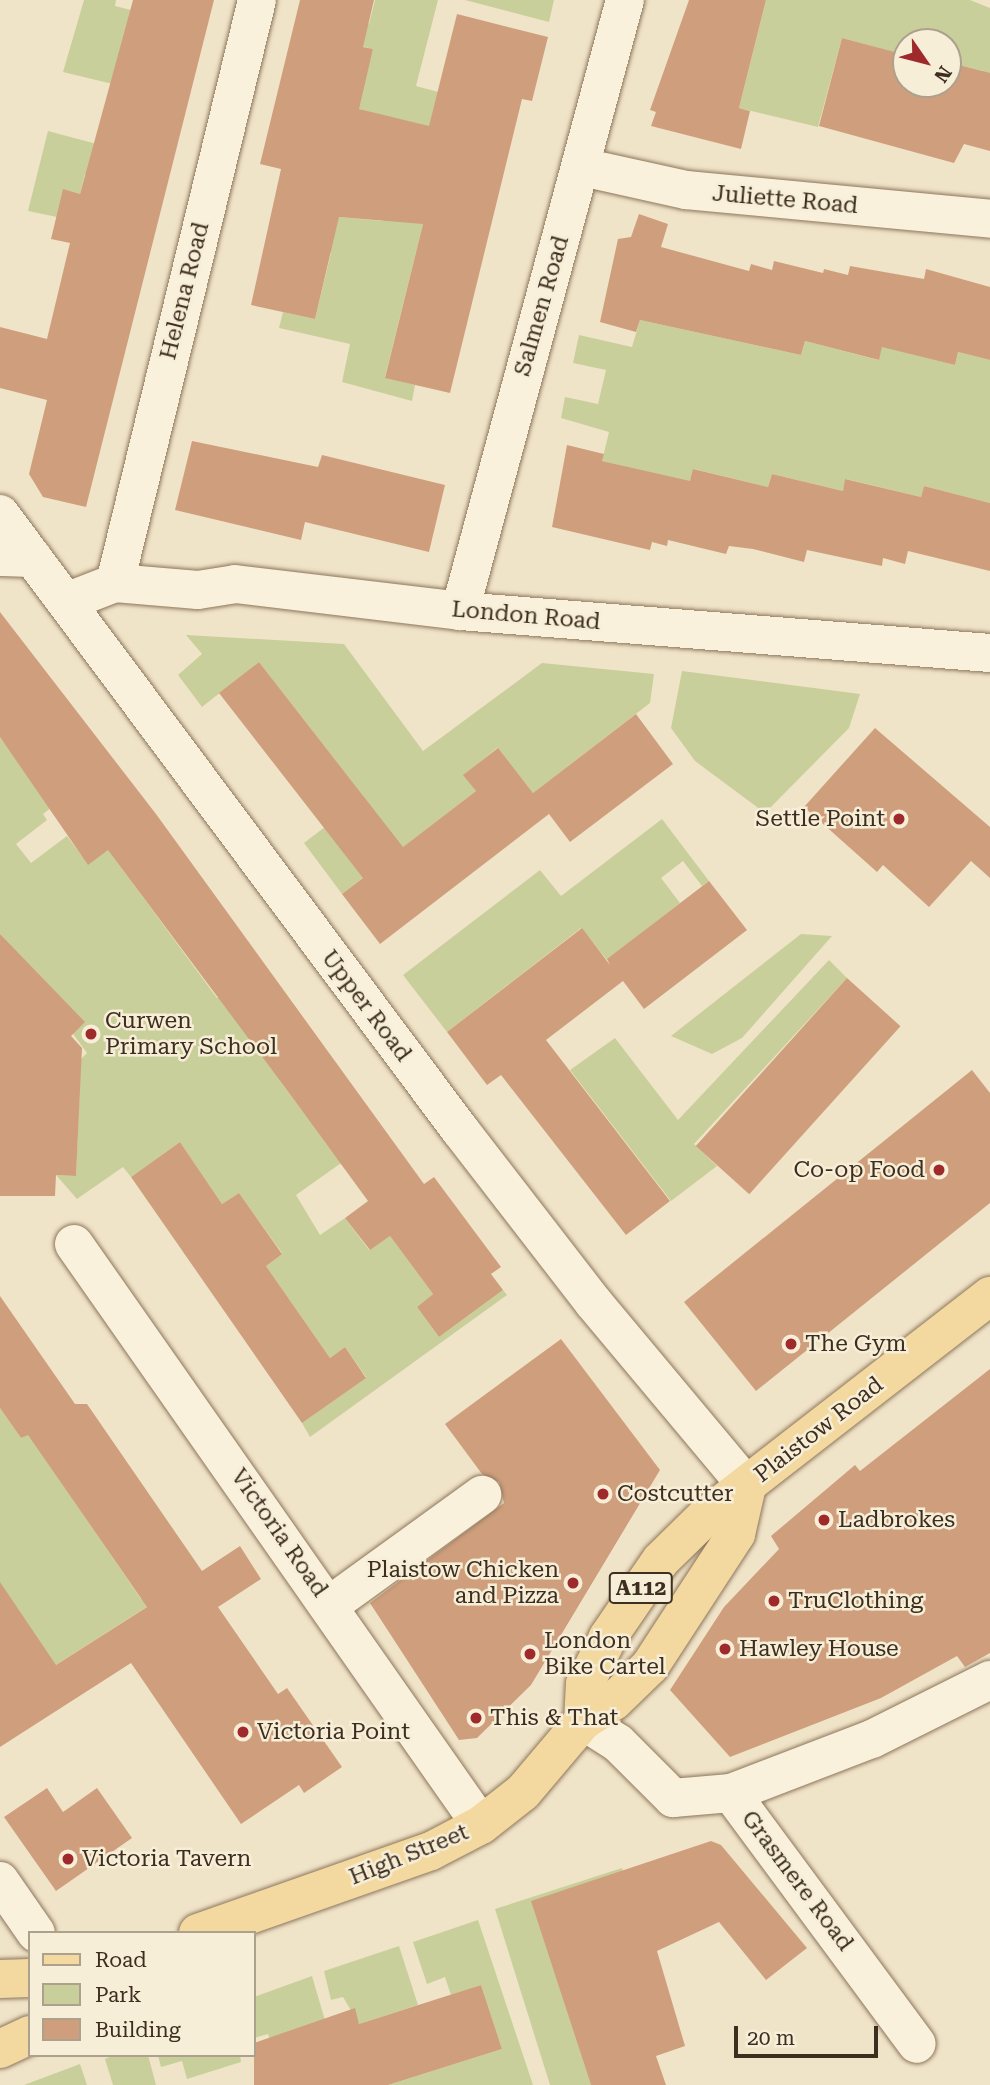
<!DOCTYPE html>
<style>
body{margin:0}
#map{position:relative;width:990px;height:2085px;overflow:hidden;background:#f0e4c8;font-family:"Roboto Serif",serif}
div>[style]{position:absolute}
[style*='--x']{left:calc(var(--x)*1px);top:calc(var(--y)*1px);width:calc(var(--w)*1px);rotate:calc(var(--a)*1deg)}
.green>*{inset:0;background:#c9cf9b}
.building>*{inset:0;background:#cf9f7d;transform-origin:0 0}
.roads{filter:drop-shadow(0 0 2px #8d765c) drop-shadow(0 0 2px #8d765c)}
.street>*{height:38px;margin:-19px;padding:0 19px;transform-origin:19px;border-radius:19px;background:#faf1dc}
.secondary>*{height:38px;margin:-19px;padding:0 19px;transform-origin:19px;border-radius:19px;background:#faf1dc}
.primary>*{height:38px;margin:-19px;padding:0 19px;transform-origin:19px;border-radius:19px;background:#f3d9a0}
.dots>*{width:19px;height:19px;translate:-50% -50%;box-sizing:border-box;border:4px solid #f7eed8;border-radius:50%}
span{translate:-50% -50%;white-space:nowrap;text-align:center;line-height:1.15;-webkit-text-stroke:5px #f7eed8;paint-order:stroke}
.shield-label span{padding:2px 5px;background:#f7eed8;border:2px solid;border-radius:5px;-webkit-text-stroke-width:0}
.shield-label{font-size:21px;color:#3d2e20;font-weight:700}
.street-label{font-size:23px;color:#3d2e20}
.poi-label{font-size:23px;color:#3d2e20}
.right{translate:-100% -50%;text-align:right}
.left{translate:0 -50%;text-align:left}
.legend{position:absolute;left:28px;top:1931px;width:228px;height:126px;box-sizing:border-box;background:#f7eed8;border:2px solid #ada18e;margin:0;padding:9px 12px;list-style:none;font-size:21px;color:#3d2e20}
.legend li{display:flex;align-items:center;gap:14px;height:35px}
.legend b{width:35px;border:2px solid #ada18e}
.north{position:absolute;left:892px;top:28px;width:70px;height:70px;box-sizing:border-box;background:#f7eed8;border:2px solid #ada18e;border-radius:50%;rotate:125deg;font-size:19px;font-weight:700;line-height:28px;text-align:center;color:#3d2e20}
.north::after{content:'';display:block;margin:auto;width:24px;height:32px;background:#9e2a2b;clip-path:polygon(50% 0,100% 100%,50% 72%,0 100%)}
.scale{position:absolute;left:734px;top:2026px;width:144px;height:32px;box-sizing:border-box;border:4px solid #3d2e20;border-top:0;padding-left:9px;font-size:21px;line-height:24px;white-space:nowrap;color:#3d2e20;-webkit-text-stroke:5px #f7eed8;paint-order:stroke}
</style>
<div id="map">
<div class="green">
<div style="clip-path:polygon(84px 0,116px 0,115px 6px,131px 10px,125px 87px,63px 72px)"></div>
<div style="clip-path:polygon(375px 0,438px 0,416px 86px,483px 104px,425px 216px,385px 377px,415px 385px,412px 401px,342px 382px,350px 344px,279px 328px,283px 312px,315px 319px,331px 253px,284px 212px,383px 221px,390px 196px,360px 124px,363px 110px,348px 106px,364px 84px,373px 49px,345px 42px,351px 20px,369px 24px)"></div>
<div style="clip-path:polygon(465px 0,554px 0,549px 22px)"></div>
<div style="clip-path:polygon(766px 0,970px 0,990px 8px,990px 107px,983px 71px,948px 62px,948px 42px,906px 42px,906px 66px,879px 48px,842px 38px,818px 127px,739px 108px)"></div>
<div style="clip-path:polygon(48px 131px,108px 147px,116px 181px,85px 174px,80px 194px,64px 190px,57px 217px,28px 211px)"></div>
<div style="clip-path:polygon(640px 320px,801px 355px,805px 341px,878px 360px,882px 346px,955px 365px,958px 352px,990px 360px,990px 503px,924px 486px,921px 497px,846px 479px,843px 491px,772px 474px,768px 487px,694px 469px,690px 482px,602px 461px,609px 432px,561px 418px,565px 397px,598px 404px,606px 370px,573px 363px,579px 335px,632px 347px)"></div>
<div style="clip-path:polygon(186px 635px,344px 644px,423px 751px,542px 663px,654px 674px,650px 703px,533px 793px,497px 748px,464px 775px,476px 791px,342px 894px,304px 843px,364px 797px,259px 662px,202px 707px,178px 675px,202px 654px)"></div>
<div style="clip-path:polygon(682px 671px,860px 694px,849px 728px,765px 813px,695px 761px,671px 728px)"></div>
<div style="clip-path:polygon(0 737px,52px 807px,43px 814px,47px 820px,16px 844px,31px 863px,67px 836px,88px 864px,131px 833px,112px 855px,217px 998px,241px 981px,281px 1082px,333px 1153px,385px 1132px,296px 1195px,320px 1235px,345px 1218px,369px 1250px,390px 1236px,433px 1294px,417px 1307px,439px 1337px,503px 1290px,507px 1295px,310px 1437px,302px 1423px,366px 1377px,345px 1347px,330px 1358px,266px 1266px,282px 1253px,239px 1193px,222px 1204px,180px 1142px,131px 1177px,123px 1167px,77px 1199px,56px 1175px,76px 1176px,80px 1082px,57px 1083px,87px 1053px,0 934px)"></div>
<div style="clip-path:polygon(662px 819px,709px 881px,702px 886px,683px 861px,661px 878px,680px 903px,607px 960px,581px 928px,447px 1032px,403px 975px,540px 870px,561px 896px)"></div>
<div style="clip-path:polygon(801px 934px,832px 936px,742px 1038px,712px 1054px,671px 1036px)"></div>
<div style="clip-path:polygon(829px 960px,847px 978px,694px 1144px,717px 1166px,671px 1201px,570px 1070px,615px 1038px,678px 1120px)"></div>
<div style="clip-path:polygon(0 1408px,21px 1438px,28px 1434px,141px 1599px,198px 1574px,12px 1693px,0 1598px)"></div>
<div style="clip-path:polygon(622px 1868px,629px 1889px,532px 1901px,591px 2085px,550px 2085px,495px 1909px)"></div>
<div style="clip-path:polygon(478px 1920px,533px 2085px,388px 2085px,502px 2049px,481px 1985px,451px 1995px,445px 1977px,427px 1984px,413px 1942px)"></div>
<div style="clip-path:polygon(399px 1946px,418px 2005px,359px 2024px,343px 1997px,331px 2000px,324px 1971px)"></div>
<div style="clip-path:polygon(312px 1976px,329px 2034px,274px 2052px,268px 2034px,254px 2038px,254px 1997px)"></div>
<div style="clip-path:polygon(114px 2055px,148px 2055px,156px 2085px,113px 2085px,105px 2059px)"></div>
<div style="clip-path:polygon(158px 2055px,240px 2055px,241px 2062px,187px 2079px,182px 2061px,161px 2067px)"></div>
<div style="clip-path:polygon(80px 2064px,87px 2085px,24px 2085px)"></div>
</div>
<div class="building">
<div style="clip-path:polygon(133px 0,214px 0,86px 507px,43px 497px,29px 474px,47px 400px,0 388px,0 327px,47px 339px,70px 243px,51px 239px,63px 189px,80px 194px)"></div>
<div style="clip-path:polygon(300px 0,374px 0,363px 47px,373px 49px,359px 109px,429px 126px,457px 14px,548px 37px,532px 101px,522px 99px,450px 393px,385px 378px,423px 224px,339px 217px,315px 319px,251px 305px,281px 169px,260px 164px)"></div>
<div style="clip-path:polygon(689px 0,766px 0,739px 108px,750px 111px,741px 149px,651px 126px,656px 112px,650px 110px)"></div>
<div style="clip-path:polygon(842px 38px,906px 55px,906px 84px,948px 84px,948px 62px,990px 73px,990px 151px,964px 144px,954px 163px,819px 126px)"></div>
<div style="clip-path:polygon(639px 214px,668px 224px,661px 247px,749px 271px,751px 264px,772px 270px,774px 261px,823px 273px,824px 269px,848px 275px,850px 266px,924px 279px,926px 269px,990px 287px,990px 360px,958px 352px,955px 365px,882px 347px,879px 360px,805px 341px,801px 355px,640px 320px,636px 332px,600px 322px,618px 239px,631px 237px)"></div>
<div style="clip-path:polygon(192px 441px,318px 467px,322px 455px,445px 485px,429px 552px,305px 522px,301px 540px,175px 510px)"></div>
<div style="clip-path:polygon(567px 445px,604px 454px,602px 461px,690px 481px,693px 469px,768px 487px,772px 474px,843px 491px,845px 479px,921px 497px,924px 486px,990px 503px,990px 571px,908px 551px,905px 564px,883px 558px,882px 566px,807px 550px,804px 562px,753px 549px,729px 546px,726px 554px,668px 540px,667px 546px,652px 542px,650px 550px,552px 527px)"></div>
<div style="clip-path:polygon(0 612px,156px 814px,424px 1184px,434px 1177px,501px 1267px,491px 1274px,503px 1290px,439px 1337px,417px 1307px,433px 1294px,390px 1236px,370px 1250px,345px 1218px,368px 1201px,281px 1082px,108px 850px,88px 865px,0 737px)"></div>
<div style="clip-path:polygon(259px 662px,403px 847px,476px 791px,463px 775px,498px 748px,533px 793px,636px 714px,673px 764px,570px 842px,549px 814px,380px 944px,342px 894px,363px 878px,219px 693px)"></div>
<div style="clip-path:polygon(875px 728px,990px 827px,990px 878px,971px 861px,929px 907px,883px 865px,877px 872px,804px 807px)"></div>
<div style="clip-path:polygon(709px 881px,747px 930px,644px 1009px,623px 981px,546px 1040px,670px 1201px,626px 1235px,501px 1075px,487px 1085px,447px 1032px,582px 928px,610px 965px,607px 959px)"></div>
<div style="clip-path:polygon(0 934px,85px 1022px,71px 1036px,82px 1048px,76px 1176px,56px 1175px,55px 1196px,0 1196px)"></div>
<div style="left:847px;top:978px;width:72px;height:226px;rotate:42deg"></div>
<div style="clip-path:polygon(972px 1070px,990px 1093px,990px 1203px,756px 1391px,684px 1302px)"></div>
<div style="clip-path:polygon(180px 1142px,222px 1204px,239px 1193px,282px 1254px,266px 1266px,330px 1358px,345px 1347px,366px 1378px,302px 1423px,131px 1177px)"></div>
<div style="clip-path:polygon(0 1296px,75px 1404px,87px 1404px,202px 1571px,240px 1546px,261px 1579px,218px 1607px,278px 1694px,287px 1688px,342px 1767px,304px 1793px,299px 1785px,241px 1824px,131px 1663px,0 1747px,0 1582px,56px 1665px,147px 1607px,28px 1435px,21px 1438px,0 1408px)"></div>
<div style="clip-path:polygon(561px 1339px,660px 1470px,531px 1685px,477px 1738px,459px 1740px,370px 1603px,504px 1503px,499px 1482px,482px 1474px,445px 1424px)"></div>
<div style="clip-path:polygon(990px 1369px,990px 1653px,965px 1667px,957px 1656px,881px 1698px,730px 1757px,670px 1690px,724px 1607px,779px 1549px,771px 1536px,855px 1465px,860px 1471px)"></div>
<div style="clip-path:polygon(47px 1788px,63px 1812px,97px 1788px,132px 1838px,56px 1891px,4px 1817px)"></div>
<div style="clip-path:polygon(711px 1841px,721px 1845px,807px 1948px,766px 1980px,719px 1922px,657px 1951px,685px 2046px,656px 2056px,666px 2085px,591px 2085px,531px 1901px)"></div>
<div style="clip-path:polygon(481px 1985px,502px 2049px,388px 2085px,254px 2085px,254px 2043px,355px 2008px,359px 2024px)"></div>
</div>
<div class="roads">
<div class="street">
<div style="--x:582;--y:167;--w:107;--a:12.5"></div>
<div style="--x:686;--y:190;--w:305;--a:5.4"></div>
<div style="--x:0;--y:557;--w:33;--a:2"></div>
<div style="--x:115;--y:583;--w:600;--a:-76.31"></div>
<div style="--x:66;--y:602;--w:53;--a:-21.2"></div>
<div style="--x:115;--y:583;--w:83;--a:4.8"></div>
<div style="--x:198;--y:590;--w:37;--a:-9"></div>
<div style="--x:235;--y:584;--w:227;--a:6.8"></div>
<div style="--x:460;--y:611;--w:532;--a:4.53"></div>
<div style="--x:460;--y:611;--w:633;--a:-74.89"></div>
<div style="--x:74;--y:1244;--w:709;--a:54.99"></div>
<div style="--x:330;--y:1605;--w:188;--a:-35.9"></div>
<div style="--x:583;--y:1721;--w:41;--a:32.2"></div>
<div style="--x:618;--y:1743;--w:78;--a:45"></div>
<div style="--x:673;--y:1798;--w:58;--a:-4.9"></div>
<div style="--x:731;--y:1793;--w:312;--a:53.5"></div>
<div style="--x:731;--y:1793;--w:151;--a:-21"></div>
<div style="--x:872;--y:1739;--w:132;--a:-26.6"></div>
<div style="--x:0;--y:1881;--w:63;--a:55.3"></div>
</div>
<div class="secondary">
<div style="--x:0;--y:514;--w:769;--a:53.25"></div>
<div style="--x:460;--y:1130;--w:217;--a:52.3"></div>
<div style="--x:593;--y:1302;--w:240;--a:50.1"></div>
</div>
<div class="primary">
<div style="--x:583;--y:1721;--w:37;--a:-87"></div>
<div style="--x:585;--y:1684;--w:52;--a:-63.9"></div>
<div style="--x:608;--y:1637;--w:93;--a:-55.5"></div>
<div style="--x:661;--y:1560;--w:62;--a:-44.3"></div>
<div style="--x:705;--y:1517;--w:361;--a:-37.8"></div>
<div style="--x:198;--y:1933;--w:247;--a:-19.4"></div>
<div style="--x:431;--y:1851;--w:56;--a:-27.5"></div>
<div style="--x:481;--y:1825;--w:53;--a:-38.2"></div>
<div style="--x:523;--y:1792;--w:93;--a:-49.8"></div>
<div style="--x:583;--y:1721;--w:37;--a:-33"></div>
<div style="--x:614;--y:1701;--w:50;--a:-44.2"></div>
<div style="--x:650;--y:1666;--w:158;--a:-56.9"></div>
<div style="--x:736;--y:1534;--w:49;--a:-77.1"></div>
<div style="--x:0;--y:1979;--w:30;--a:-2"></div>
<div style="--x:0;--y:2049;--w:33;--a:-25"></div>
</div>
</div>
<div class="dots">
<div style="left:899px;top:819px;background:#9e2a2b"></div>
<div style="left:91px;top:1034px;background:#9e2a2b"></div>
<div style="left:939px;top:1170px;background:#9e2a2b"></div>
<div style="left:791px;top:1344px;background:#9e2a2b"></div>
<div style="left:603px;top:1494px;background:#9e2a2b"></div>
<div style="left:824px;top:1520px;background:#9e2a2b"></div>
<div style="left:573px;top:1583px;background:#9e2a2b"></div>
<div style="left:774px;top:1601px;background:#9e2a2b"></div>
<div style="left:725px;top:1649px;background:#9e2a2b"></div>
<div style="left:530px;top:1654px;background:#9e2a2b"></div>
<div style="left:476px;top:1718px;background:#9e2a2b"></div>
<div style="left:243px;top:1732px;background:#9e2a2b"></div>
<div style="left:68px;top:1859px;background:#9e2a2b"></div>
</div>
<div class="shield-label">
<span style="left:641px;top:1588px">A112</span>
</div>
<div class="street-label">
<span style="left:785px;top:200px;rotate:5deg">Juliette Road</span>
<span style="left:185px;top:291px;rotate:-76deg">Helena Road</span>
<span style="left:542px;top:306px;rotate:-74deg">Salmen Road</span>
<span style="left:526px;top:616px;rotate:5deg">London Road</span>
<span style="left:366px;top:1006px;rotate:53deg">Upper Road</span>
<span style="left:819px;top:1430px;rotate:-38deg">Plaistow Road</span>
<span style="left:279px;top:1533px;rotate:55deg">Victoria Road</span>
<span style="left:409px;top:1855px;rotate:-22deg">High Street</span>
<span style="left:797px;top:1881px;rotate:53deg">Grasmere Road</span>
</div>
<div class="poi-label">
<span class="right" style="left:885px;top:819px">Settle Point</span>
<span class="left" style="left:105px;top:1034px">Curwen<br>Primary School</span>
<span class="right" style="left:925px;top:1170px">Co-op Food</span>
<span class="left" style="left:805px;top:1344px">The Gym</span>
<span class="left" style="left:617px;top:1494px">Costcutter</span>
<span class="left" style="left:838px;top:1520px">Ladbrokes</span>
<span class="right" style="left:559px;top:1583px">Plaistow Chicken<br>and Pizza</span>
<span class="left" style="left:788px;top:1601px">TruClothing</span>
<span class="left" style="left:544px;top:1654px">London<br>Bike Cartel</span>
<span class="left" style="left:739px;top:1649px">Hawley House</span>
<span class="left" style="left:490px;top:1718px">This &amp; That</span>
<span class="left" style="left:257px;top:1732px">Victoria Point</span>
<span class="left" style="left:82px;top:1859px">Victoria Tavern</span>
</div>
<ul class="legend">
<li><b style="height:9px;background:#f3d9a0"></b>Road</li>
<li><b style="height:19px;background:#c9cf9b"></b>Park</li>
<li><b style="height:19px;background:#cf9f7d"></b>Building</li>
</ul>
<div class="north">N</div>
<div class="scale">20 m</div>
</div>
